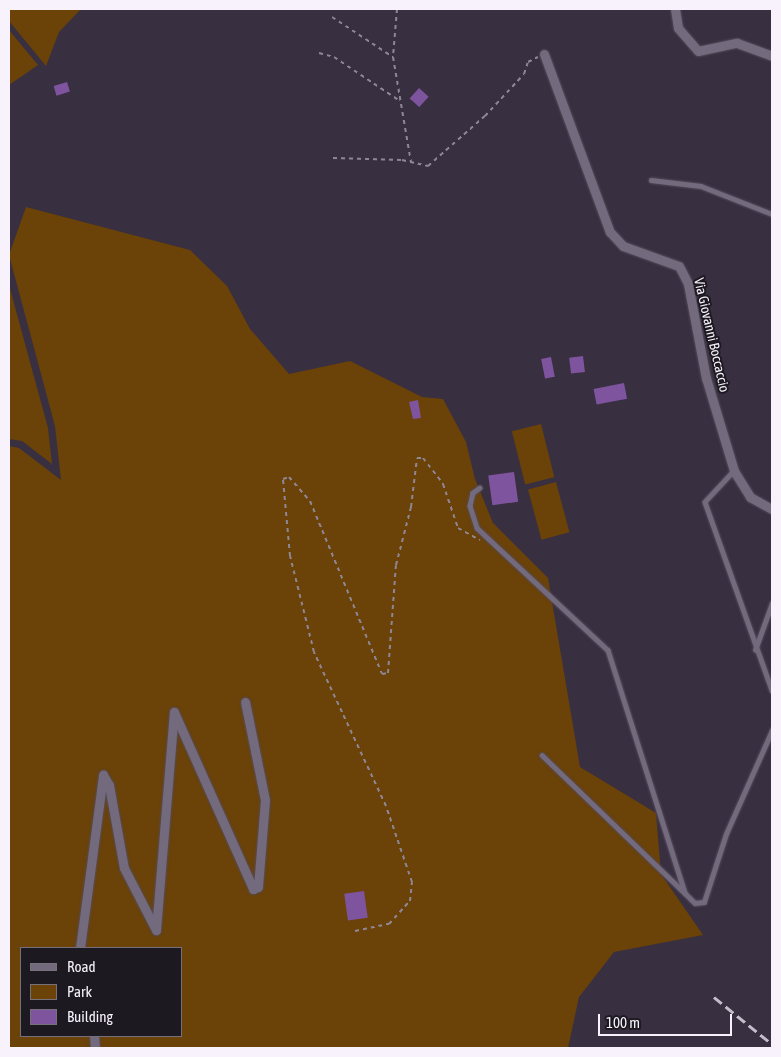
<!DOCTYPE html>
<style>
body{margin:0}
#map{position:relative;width:781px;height:1057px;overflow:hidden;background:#382f40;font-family:"Asap Condensed",sans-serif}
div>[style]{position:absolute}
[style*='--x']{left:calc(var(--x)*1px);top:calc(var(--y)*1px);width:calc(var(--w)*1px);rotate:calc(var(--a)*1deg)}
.green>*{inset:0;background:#6b4207;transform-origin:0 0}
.building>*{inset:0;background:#7e549f;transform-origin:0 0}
.path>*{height:2px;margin-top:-1px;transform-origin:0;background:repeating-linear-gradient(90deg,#8e8795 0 4px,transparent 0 8px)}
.roads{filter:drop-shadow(0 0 1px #544c5a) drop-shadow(0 0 1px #544c5a)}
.service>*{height:4.5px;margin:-2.25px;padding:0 2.25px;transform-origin:2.25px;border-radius:2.25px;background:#746a7d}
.minor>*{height:9px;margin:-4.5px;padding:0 4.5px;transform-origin:4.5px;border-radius:4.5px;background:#746a7d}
.rail>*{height:2.5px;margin-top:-1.25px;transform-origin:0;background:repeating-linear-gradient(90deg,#c4bdc9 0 10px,transparent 0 15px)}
span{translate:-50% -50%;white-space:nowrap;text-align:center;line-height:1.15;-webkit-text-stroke:4px #1d1921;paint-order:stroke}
.street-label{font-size:14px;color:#f8f2fd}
.frame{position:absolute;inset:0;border:10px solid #f8f2fd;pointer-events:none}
.legend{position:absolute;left:20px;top:947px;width:162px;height:90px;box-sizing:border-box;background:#1d1921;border:1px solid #757079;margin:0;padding:6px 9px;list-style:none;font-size:15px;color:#f8f2fd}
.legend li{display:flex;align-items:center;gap:10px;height:25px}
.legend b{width:25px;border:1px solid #757079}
.scale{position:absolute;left:598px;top:1014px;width:134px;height:22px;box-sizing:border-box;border:2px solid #f8f2fd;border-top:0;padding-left:6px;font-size:15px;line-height:18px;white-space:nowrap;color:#f8f2fd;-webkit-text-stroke:4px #1d1921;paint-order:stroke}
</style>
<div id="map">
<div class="green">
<div style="clip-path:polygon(9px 9px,81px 9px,59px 32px,46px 66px,9px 21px)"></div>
<div style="clip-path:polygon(9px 30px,38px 65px,9px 85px)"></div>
<div style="clip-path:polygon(evenodd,26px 207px,190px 250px,227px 286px,250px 329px,289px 374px,350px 361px,422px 397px,443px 399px,466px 442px,475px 479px,493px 523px,548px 578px,580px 767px,656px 813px,661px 874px,703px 935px,614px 952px,579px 997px,568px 1048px,9px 1048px,9px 446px,19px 448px,61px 480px,55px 426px,9px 255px,26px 207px,21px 948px,181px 948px,181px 1036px,21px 1036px,21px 948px)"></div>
<div style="clip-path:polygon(9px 285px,48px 428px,52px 464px,22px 441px,9px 439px)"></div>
<div style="left:541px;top:424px;width:55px;height:30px;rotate:76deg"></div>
<div style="left:556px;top:482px;width:52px;height:29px;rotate:75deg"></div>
</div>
<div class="building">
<div style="left:67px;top:82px;width:10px;height:14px;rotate:73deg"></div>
<div style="left:419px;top:88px;width:13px;height:14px;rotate:42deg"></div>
<div style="left:583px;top:356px;width:16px;height:14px;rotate:83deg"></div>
<div style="left:551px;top:357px;width:20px;height:10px;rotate:79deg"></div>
<div style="left:624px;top:383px;width:16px;height:31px;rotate:79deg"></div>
<div style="clip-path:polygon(418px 400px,421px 418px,413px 419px,409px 402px)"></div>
<div style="left:514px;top:472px;width:30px;height:26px;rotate:82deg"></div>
<div style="left:364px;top:891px;width:27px;height:20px;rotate:82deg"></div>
</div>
<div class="path">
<div style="--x:397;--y:9;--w:48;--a:94.8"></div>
<div style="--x:393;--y:57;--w:107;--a:80.3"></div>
<div style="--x:332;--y:17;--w:73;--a:33.3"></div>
<div style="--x:319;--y:53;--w:16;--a:15"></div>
<div style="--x:334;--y:57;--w:79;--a:33.7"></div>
<div style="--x:333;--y:158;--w:69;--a:1.7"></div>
<div style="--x:402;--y:160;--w:27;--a:13"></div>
<div style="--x:428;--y:166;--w:76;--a:-41.3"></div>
<div style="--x:485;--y:116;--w:57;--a:-47.1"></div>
<div style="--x:524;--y:74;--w:13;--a:-72"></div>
<div style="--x:528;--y:62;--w:11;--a:-27"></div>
<div style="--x:355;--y:931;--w:35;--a:-12"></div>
<div style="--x:389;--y:924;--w:31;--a:-48"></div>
<div style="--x:410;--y:901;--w:19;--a:-84"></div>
<div style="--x:412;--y:882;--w:80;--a:-108.9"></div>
<div style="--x:386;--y:806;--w:170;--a:-115.1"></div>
<div style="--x:314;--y:652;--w:99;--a:-104"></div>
<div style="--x:290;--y:556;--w:77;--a:-95.2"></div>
<div style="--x:283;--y:479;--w:6;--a:-18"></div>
<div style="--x:289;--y:477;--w:32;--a:49"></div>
<div style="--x:310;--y:501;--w:187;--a:67.4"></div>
<div style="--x:382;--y:674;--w:6;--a:-9"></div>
<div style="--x:388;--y:673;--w:108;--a:-85.8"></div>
<div style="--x:396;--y:565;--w:60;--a:-75.5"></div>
<div style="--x:411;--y:507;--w:49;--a:-83"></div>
<div style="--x:417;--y:458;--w:6;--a:0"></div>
<div style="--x:423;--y:458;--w:33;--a:52"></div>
<div style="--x:443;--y:484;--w:46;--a:71.2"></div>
<div style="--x:458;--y:528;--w:25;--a:29"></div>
</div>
<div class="roads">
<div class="service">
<div style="--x:651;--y:180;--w:50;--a:6.8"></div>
<div style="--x:701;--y:186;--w:76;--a:21.5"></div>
<div style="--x:734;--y:471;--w:42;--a:133.1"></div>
<div style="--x:705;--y:502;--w:200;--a:70.4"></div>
<div style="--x:480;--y:488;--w:9;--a:144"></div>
<div style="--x:473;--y:493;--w:13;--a:103"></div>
<div style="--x:470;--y:506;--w:23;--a:72"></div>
<div style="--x:477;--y:528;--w:179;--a:43"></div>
<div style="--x:608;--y:650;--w:255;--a:72.4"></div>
<div style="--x:685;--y:893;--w:14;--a:45"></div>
<div style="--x:695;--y:903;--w:9;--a:-6"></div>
<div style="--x:704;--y:902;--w:71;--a:-72.1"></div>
<div style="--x:726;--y:834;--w:114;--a:-66.1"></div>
<div style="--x:755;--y:650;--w:50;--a:-70.1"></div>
<div style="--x:542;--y:755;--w:197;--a:44"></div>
</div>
<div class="minor">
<div style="--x:675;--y:9;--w:19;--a:81"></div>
<div style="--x:678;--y:28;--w:30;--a:49"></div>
<div style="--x:698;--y:51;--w:40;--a:-12"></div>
<div style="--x:737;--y:43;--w:37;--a:20"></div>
<div style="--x:544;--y:54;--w:190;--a:69.7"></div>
<div style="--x:610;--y:232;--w:19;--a:47"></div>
<div style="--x:623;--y:246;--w:59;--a:19.7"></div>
<div style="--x:679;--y:266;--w:20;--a:63"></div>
<div style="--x:688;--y:284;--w:96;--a:79.2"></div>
<div style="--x:706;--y:378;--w:97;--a:73.2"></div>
<div style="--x:734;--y:471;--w:31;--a:58"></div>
<div style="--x:750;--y:497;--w:25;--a:29"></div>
<div style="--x:80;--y:948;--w:175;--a:-82.4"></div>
<div style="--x:103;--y:775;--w:12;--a:59"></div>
<div style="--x:109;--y:785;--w:84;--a:79.8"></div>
<div style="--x:124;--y:868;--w:70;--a:62.7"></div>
<div style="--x:156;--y:930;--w:219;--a:-85.3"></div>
<div style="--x:174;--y:712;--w:194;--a:65.9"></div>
<div style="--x:253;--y:889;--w:5;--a:-22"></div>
<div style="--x:258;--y:887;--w:87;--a:-85.4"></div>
<div style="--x:265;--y:800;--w:100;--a:-101.5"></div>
<div style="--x:94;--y:1036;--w:12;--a:85"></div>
</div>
</div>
<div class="rail">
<div style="--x:714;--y:997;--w:75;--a:39"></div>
</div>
<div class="street-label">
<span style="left:712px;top:335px;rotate:77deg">Via Giovanni Boccaccio</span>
</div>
<div class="frame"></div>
<ul class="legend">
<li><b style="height:6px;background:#746a7d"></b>Road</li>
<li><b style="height:14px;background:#6b4207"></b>Park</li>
<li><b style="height:14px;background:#7e549f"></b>Building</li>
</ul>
<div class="scale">100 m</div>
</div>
